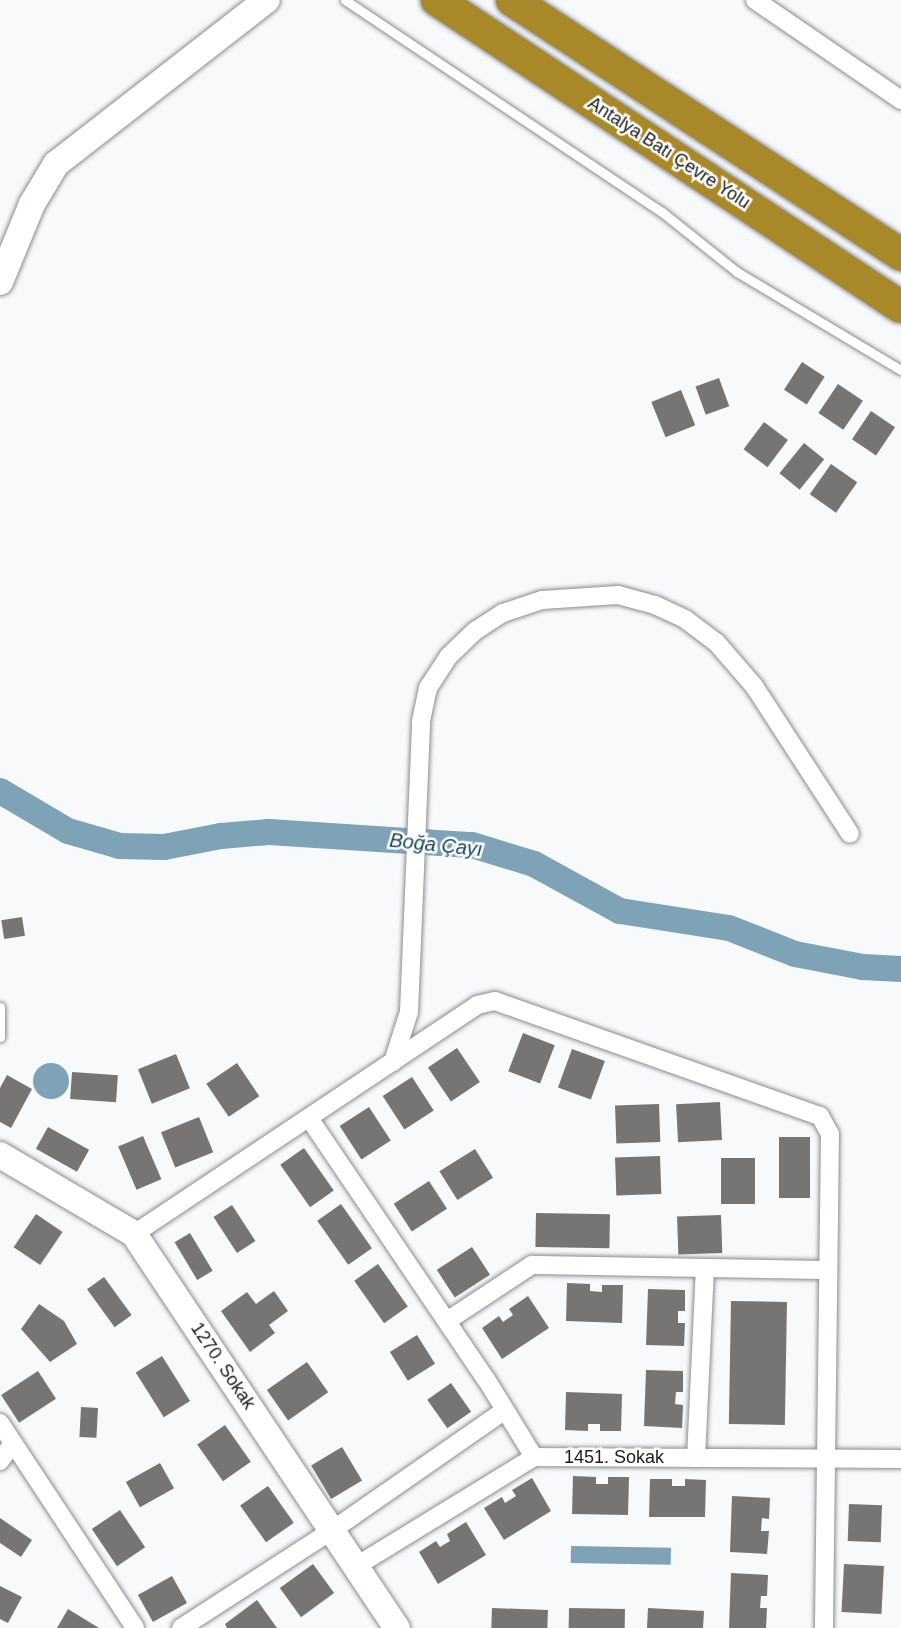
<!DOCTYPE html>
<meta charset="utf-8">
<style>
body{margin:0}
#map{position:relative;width:901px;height:1628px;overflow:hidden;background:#f7f9fb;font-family:Helvetica,sans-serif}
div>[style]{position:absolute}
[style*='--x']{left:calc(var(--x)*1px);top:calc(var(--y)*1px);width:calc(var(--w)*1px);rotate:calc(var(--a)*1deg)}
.water>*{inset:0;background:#7ea2b6;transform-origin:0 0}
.round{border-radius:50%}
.river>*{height:26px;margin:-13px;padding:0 13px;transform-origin:13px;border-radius:13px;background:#7ea2b6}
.building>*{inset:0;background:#777474;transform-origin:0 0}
.roads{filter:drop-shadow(0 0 2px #8a8c8e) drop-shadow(0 0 2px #8a8c8e)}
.lane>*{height:9px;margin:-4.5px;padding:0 4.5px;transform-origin:4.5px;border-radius:4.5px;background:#fff}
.street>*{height:18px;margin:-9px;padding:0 9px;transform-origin:9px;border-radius:9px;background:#fff}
.secondary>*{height:26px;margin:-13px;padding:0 13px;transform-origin:13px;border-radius:13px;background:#fff}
.highway>*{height:32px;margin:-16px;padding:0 16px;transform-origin:16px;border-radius:16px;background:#a88829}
span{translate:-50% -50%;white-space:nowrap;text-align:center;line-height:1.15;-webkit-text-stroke:5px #fff;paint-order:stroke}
.street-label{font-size:18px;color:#1a1b1c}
.water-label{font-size:20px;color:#15455b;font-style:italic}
</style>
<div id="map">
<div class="water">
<div class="round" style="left:33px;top:1063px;width:36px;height:36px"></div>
<div style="left:571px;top:1546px;width:100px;height:17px;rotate:1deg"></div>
</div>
<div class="river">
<div style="--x:0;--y:791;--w:79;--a:30.5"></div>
<div style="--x:68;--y:831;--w:54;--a:16.1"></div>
<div style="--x:120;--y:846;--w:44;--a:1.3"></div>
<div style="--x:164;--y:847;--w:58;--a:-10.9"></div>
<div style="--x:221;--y:836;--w:48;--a:-4.8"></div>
<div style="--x:269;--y:832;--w:203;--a:3.7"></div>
<div style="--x:472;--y:845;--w:65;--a:17"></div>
<div style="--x:534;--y:864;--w:98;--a:28.7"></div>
<div style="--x:620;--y:911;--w:110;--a:8.9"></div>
<div style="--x:729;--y:928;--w:71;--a:21.5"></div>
<div style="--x:795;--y:954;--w:69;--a:10.8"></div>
<div style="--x:863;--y:967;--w:38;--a:3"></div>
</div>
<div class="building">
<div style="left:802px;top:362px;width:27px;height:33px;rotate:33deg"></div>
<div style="left:719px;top:378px;width:30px;height:25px;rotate:70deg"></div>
<div style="left:838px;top:384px;width:30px;height:35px;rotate:34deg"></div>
<div style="left:681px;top:390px;width:38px;height:32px;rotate:68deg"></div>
<div style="left:871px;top:411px;width:29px;height:34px;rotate:34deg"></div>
<div style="left:764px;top:422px;width:30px;height:34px;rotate:37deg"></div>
<div style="left:804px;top:443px;width:26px;height:39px;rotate:39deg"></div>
<div style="left:831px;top:464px;width:32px;height:37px;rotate:35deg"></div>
<div style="left:22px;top:917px;width:19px;height:21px;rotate:81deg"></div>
<div style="left:523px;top:1033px;width:34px;height:41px;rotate:21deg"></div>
<div style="left:457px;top:1048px;width:41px;height:35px;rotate:56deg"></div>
<div style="left:572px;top:1049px;width:35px;height:41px;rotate:20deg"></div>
<div style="left:176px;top:1054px;width:37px;height:41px;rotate:68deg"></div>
<div style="left:237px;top:1063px;width:40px;height:37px;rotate:56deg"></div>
<div style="left:72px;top:1072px;width:46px;height:27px;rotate:4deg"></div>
<div style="clip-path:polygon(7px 1075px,32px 1089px,11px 1128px,0 1122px,0 1088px)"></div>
<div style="left:412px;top:1077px;width:40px;height:35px;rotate:57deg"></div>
<div style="left:720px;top:1102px;width:38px;height:44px;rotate:87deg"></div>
<div style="left:659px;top:1104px;width:38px;height:44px;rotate:88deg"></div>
<div style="left:369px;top:1107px;width:40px;height:35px;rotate:57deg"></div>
<div style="left:199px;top:1117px;width:38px;height:41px;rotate:68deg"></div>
<div style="left:48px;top:1127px;width:47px;height:25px;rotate:29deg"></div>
<div style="left:143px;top:1136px;width:47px;height:27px;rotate:67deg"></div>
<div style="left:810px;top:1137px;width:61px;height:31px;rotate:90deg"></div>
<div style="left:304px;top:1148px;width:52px;height:29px;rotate:55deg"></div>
<div style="left:475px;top:1149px;width:34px;height:42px;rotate:58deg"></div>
<div style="left:660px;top:1156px;width:38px;height:45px;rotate:88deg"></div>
<div style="left:721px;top:1158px;width:34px;height:46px"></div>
<div style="left:429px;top:1181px;width:33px;height:42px;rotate:57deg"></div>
<div style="left:341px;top:1204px;width:54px;height:29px;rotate:55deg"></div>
<div style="left:232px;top:1205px;width:43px;height:22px;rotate:57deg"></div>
<div style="left:536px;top:1213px;width:74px;height:34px;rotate:1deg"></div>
<div style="left:36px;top:1214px;width:32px;height:40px;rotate:34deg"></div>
<div style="left:721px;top:1215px;width:38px;height:44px;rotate:88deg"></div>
<div style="left:190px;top:1233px;width:44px;height:18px;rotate:59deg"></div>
<div style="left:472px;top:1247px;width:33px;height:42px;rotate:57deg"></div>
<div style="left:378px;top:1264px;width:52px;height:29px;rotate:55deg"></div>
<div style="left:104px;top:1277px;width:47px;height:21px;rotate:54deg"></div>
<div style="clip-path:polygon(567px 1283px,590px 1284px,590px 1291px,602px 1292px,602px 1285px,623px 1285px,622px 1323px,566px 1321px)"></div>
<div style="clip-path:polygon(648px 1289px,685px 1290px,685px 1311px,678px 1311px,678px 1323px,685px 1323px,684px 1346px,646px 1345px)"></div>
<div style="clip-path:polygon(274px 1291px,288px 1311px,269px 1325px,275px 1333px,250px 1352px,221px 1311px,247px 1292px,256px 1304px)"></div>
<div style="clip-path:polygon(528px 1296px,549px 1328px,502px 1359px,482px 1328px,499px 1316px,503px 1322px,513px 1315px,509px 1309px)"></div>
<div style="left:731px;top:1301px;width:56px;height:123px;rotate:1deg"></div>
<div style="clip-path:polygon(39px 1304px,64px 1321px,77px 1344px,50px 1362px,21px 1329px)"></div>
<div style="left:417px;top:1335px;width:34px;height:32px;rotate:58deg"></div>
<div style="left:162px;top:1356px;width:53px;height:31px;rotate:58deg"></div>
<div style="left:307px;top:1362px;width:37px;height:49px;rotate:55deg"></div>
<div style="clip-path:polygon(646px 1370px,683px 1371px,683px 1392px,676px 1392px,675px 1404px,683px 1405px,682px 1428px,644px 1426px)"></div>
<div style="left:38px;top:1371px;width:33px;height:44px;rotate:57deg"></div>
<div style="left:451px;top:1383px;width:35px;height:29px;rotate:55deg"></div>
<div style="clip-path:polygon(566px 1392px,622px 1394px,621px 1431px,600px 1431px,600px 1424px,588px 1424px,588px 1431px,565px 1430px)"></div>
<div style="left:81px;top:1407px;width:17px;height:30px;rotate:3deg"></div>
<div style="left:225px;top:1425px;width:45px;height:34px;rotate:55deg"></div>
<div style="left:342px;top:1447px;width:39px;height:36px;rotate:59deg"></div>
<div style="left:160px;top:1463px;width:29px;height:39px;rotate:61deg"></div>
<div style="clip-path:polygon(573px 1476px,596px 1477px,596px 1484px,608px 1484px,608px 1477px,629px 1477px,628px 1515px,572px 1514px)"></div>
<div style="clip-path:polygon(532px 1478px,551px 1511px,504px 1540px,484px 1508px,502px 1497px,505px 1503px,516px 1496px,512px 1490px)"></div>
<div style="clip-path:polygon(650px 1479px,672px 1479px,672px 1486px,685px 1486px,685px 1479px,706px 1480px,705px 1517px,649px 1517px)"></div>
<div style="left:268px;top:1486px;width:45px;height:34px;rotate:55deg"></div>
<div style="clip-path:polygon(732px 1496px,770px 1498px,769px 1519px,762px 1518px,761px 1531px,769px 1531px,767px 1554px,730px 1552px)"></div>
<div style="left:849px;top:1504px;width:33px;height:37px;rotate:2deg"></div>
<div style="left:120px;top:1510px;width:45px;height:34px;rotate:56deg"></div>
<div style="clip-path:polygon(0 1518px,32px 1540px,21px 1557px,0 1543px)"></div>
<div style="clip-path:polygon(466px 1522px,486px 1555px,438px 1584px,419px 1552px,436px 1541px,440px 1547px,450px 1541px,447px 1534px)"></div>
<div style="left:313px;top:1564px;width:36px;height:41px;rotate:54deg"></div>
<div style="left:844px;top:1564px;width:40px;height:48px;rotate:3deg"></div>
<div style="clip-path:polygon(731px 1573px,768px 1575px,767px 1596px,761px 1596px,760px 1608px,767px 1608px,766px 1628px,729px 1628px)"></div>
<div style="left:172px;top:1576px;width:31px;height:39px;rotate:61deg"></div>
<div style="clip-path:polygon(0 1586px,22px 1597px,8px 1623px,0 1619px)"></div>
<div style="clip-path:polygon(257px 1600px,277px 1628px,227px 1628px,225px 1624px)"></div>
<div style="left:492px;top:1608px;width:56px;height:20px;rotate:2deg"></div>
<div style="left:569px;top:1608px;width:56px;height:20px;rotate:1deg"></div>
<div style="clip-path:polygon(648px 1608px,704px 1611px,703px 1628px,647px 1628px)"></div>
<div style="clip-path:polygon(68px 1609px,99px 1628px,57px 1628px)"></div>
</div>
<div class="roads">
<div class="lane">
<div style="--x:345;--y:0;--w:381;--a:33.8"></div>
<div style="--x:662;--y:212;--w:96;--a:38.7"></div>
<div style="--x:737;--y:272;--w:191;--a:30.9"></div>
<div style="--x:0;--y:1007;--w:30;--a:90"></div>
</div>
<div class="street">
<div style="--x:755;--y:0;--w:177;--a:34.4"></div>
<div style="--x:393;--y:1062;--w:52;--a:-72.3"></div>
<div style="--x:409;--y:1012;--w:291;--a:-87.6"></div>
<div style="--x:421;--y:721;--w:34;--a:-78"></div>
<div style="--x:428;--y:688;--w:38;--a:-57"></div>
<div style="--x:449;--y:656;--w:36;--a:-44"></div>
<div style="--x:475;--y:631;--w:33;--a:-33"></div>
<div style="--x:503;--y:613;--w:41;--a:-18.4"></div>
<div style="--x:542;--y:600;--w:76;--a:-3.8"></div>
<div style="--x:618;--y:595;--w:38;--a:15"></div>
<div style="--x:655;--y:605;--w:33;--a:25"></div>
<div style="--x:685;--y:619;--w:39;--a:37"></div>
<div style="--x:716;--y:642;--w:58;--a:49.2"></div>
<div style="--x:754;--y:686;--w:176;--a:57"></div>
<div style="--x:309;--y:1118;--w:315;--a:55.9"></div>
<div style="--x:486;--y:1379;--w:92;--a:58.4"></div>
<div style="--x:134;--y:1234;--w:412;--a:-33.7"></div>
<div style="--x:477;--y:1005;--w:18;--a:-13"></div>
<div style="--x:495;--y:1001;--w:345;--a:19.5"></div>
<div style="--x:820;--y:1116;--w:21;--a:61"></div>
<div style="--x:830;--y:1134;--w:494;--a:90.7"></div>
<div style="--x:447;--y:1321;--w:102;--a:-33.4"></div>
<div style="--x:532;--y:1265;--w:296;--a:1"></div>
<div style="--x:0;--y:1423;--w:245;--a:56.6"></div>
<div style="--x:696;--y:1458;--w:190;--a:-87.3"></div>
<div style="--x:0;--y:1461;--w:22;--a:-54"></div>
<div style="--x:358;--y:1565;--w:206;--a:-31.5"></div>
<div style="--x:534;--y:1457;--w:367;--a:0.3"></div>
<div style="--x:181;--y:1628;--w:182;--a:-32.9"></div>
<div style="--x:334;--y:1529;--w:208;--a:-34.8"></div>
</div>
<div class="secondary">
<div style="--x:0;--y:282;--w:84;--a:-67.7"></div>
<div style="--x:32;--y:204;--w:47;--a:-59"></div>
<div style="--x:56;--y:164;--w:267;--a:-37.9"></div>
<div style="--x:0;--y:1155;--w:156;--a:30.5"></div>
<div style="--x:134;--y:1234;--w:474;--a:56.3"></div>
</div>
<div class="highway">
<div style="--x:437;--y:0;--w:556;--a:33.49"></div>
<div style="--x:512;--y:0;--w:465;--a:33.2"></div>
</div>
</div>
<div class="street-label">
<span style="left:669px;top:153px;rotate:33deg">Antalya Batı Çevre Yolu</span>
<span style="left:223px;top:1366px;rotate:56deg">1270. Sokak</span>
<span style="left:614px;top:1457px">1451. Sokak</span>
</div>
<div class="water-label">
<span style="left:436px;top:845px;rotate:6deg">Boğa Çayı</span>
</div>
</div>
